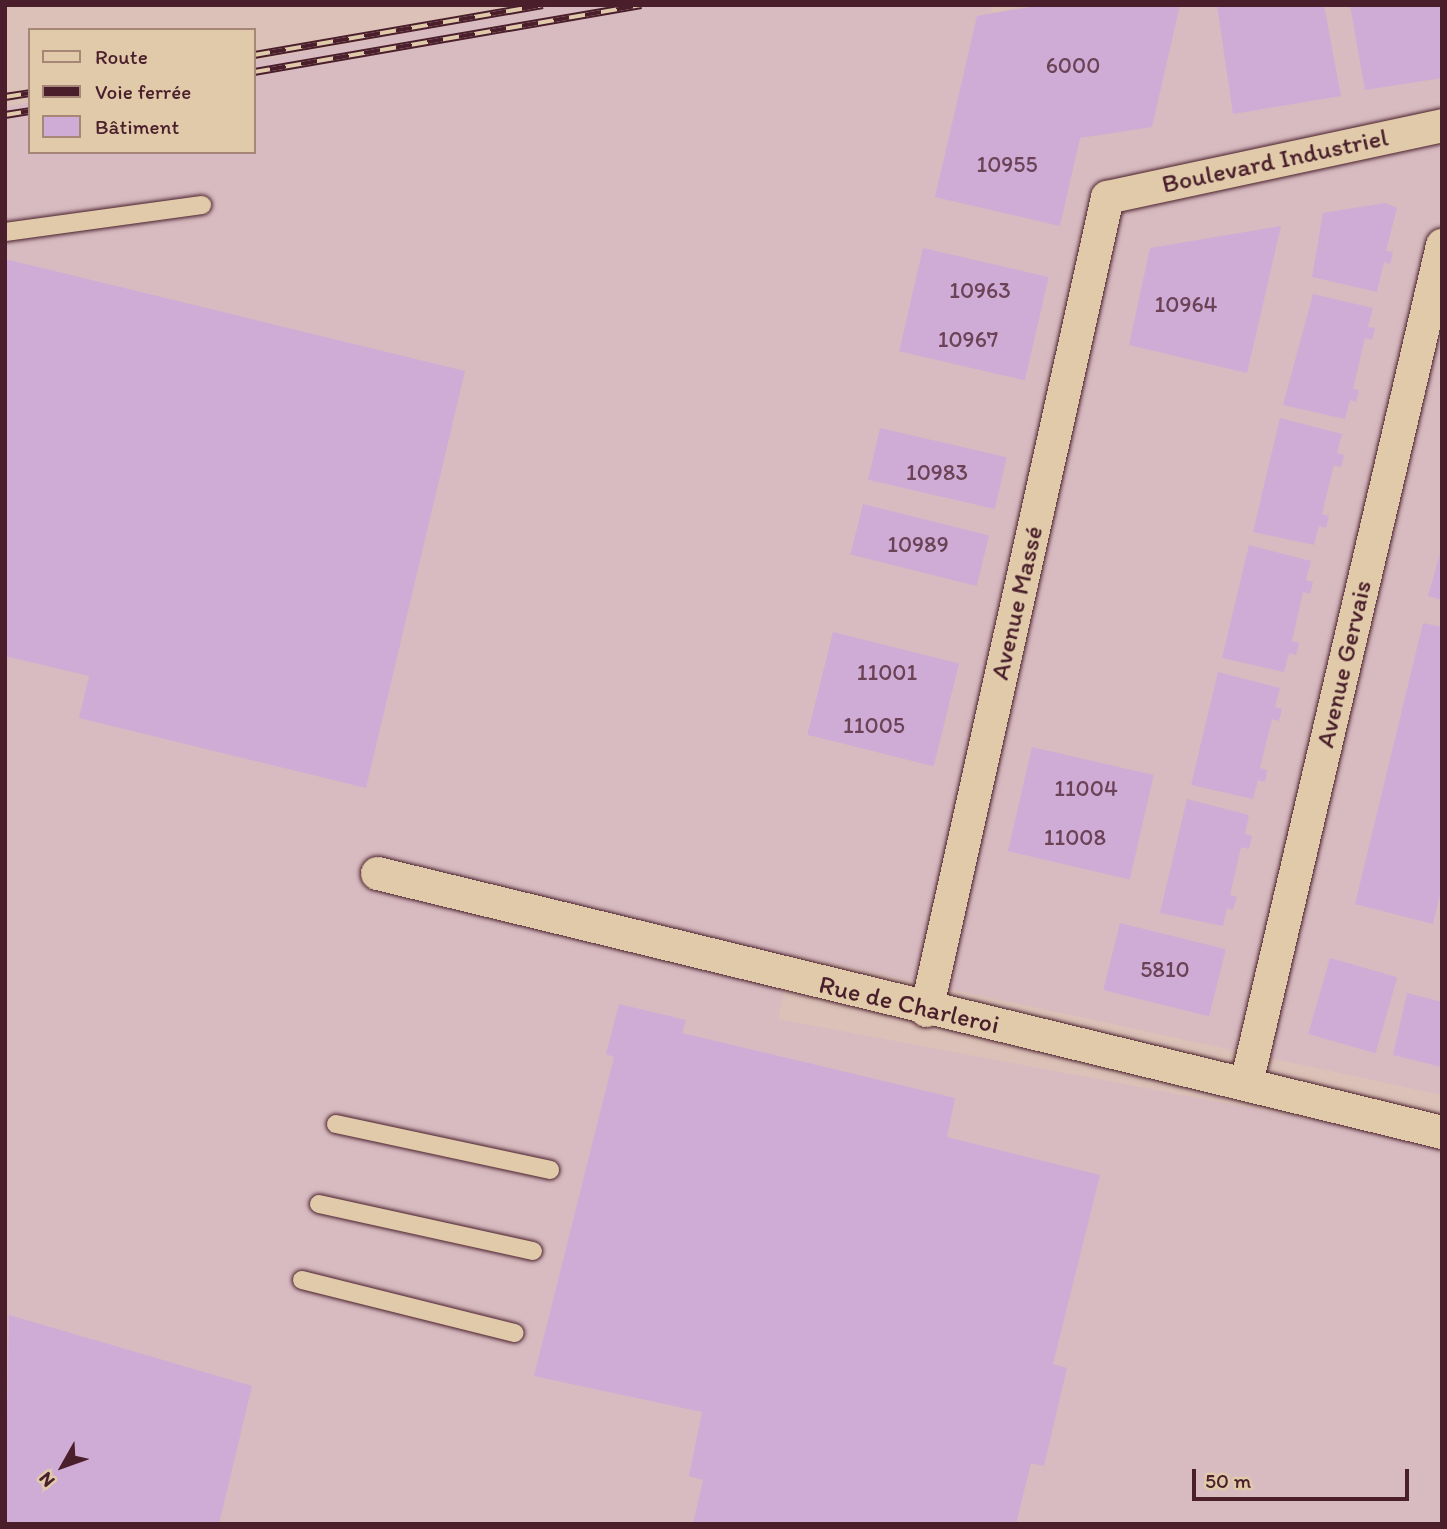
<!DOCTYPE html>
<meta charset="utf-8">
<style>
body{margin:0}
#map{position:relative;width:1447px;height:1529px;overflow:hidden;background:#dbc1b7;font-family:Itim,sans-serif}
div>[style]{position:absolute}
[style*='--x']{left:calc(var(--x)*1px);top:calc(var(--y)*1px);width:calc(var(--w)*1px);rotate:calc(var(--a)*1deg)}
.built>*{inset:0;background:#d7bbc0}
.building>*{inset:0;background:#ceacd6;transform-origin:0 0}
.roads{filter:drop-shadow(0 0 2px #4a1f2b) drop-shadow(0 0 2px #4a1f2b)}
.lane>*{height:18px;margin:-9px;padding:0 9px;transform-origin:9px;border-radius:9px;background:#e1caaa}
.street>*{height:33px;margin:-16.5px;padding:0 16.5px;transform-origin:16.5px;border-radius:16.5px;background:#e1caaa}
.rail>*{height:8px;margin-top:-4px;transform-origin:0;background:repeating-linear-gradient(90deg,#e1caaa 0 16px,#4a1f2b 0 32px);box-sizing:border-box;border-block:2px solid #4a1f2b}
span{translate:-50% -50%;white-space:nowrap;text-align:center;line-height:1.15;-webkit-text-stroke:6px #e1caaa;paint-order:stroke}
.number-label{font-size:23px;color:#6b4256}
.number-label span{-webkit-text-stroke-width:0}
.street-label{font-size:26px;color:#4a1f2b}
.frame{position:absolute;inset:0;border:7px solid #4a1f2b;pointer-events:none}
.legend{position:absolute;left:28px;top:28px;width:228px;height:126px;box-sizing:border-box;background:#e1caaa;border:2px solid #a58677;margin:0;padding:9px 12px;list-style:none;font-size:21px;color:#4a1f2b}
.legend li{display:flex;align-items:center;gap:14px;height:35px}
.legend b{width:35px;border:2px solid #a58677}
.north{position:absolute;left:28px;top:1431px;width:70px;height:70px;-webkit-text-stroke:5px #e1caaa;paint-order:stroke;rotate:230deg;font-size:19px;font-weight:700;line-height:28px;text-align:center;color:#4a1f2b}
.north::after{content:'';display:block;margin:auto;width:24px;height:32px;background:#4a1f2b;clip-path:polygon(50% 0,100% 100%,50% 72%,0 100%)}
.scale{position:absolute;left:1192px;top:1469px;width:217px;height:32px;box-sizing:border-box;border:4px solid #4a1f2b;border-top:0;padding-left:9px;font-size:21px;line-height:24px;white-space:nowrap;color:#4a1f2b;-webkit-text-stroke:5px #e1caaa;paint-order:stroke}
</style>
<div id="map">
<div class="built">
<div style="clip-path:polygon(558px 5px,992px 5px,991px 13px,1032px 5px,1442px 5px,1442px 1095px,792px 955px,778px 1019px,1442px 1144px,1442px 1524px,5px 1524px,5px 107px,30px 102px,30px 152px,254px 152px,254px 61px)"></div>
</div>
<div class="building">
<div style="clip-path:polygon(1042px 5px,1180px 5px,1152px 127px,1080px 138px,1060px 226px,935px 197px,977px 16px)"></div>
<div style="clip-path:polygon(1217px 5px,1324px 5px,1341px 96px,1233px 114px)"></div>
<div style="clip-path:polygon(1350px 5px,1442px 5px,1442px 78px,1365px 90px)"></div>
<div style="clip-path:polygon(1385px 203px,1397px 208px,1386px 251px,1393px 252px,1390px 264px,1384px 262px,1377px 292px,1312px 277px,1323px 213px)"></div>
<div style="clip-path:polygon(1281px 226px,1247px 373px,1129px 345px,1150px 248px)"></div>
<div style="left:923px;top:248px;width:129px;height:106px;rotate:13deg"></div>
<div style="clip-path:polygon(5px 259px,465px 371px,366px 788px,79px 718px,89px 676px,5px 656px)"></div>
<div style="clip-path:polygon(1313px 294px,1373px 308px,1368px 327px,1375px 328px,1372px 340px,1365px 338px,1353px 389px,1359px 390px,1356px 402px,1350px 400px,1345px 419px,1283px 405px)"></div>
<div style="clip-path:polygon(1280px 418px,1342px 434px,1337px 453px,1344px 455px,1341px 467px,1334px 465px,1322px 514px,1329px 516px,1326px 528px,1319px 526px,1314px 545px,1253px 532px)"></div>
<div style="left:880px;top:428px;width:130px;height:53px;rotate:13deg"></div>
<div style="left:863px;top:504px;width:130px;height:52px;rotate:14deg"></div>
<div style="clip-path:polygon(1249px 545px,1311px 561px,1306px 580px,1313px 582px,1310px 594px,1303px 592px,1292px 641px,1299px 643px,1296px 655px,1289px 653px,1284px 672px,1222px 658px)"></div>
<div style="clip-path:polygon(1442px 546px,1442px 600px,1428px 596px)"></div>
<div style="clip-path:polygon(1423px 623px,1442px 627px,1442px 886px,1433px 924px,1355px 904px)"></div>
<div style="left:833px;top:632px;width:130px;height:106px;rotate:14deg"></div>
<div style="clip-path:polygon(1218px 672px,1280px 688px,1275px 707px,1282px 709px,1279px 721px,1272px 719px,1260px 768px,1267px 770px,1265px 782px,1258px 780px,1253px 799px,1191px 785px)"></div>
<div style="left:1032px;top:747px;width:125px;height:107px;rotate:13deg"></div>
<div style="clip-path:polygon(1187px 799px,1249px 815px,1245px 834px,1252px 836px,1249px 849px,1241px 847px,1230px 895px,1237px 897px,1233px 910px,1227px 908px,1223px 926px,1160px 913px)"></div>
<div style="left:1120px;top:923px;width:109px;height:69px;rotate:14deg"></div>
<div style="left:1330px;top:958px;width:70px;height:79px;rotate:16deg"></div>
<div style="clip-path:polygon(1407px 993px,1442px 1002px,1442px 1067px,1393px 1055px)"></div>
<div style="clip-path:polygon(619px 1004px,686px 1020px,682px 1033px,955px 1098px,947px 1137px,1100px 1175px,1053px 1364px,1067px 1368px,1044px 1466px,1031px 1463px,1016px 1524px,693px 1524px,703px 1480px,689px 1476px,702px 1412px,534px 1376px,614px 1057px,606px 1054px)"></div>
<div style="clip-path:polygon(9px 1315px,252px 1386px,219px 1524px,5px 1524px)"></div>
</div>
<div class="roads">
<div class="lane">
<div style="--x:5;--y:232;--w:199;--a:-7.8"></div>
<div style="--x:336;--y:1124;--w:219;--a:12.1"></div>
<div style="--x:319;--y:1204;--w:219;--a:12.4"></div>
<div style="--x:302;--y:1280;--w:219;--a:14"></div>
</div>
<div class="street">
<div style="--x:377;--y:873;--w:1096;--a:13.67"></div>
<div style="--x:926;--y:1010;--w:833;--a:-77.45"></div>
<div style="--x:1107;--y:197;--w:343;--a:-12.1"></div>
<div style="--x:1246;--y:1083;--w:861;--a:-76.84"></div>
</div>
</div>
<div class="rail">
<div style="--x:254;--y:55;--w:293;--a:-9.8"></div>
<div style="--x:254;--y:72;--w:393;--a:-9.8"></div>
<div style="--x:5;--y:97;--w:25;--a:-9"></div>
<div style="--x:5;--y:115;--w:25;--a:-9"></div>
</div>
<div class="number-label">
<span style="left:1073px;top:65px">6000</span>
<span style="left:1007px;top:164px">10955</span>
<span style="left:980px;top:290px">10963</span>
<span style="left:1186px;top:304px">10964</span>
<span style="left:968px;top:339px">10967</span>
<span style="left:937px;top:472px">10983</span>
<span style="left:918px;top:544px">10989</span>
<span style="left:887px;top:672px">11001</span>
<span style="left:874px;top:725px">11005</span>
<span style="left:1086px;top:788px">11004</span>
<span style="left:1075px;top:837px">11008</span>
<span style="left:1165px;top:969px">5810</span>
</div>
<div class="street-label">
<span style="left:1275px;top:161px;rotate:-12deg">Boulevard Industriel</span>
<span style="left:1017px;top:603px;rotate:-77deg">Avenue Massé</span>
<span style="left:1344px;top:664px;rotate:-77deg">Avenue Gervais</span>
<span style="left:909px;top:1005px;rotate:13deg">Rue de Charleroi</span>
</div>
<div class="frame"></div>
<ul class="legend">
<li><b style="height:9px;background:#e1caaa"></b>Route</li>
<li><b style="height:9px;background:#4a1f2b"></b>Voie ferrée</li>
<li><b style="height:19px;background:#ceacd6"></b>Bâtiment</li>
</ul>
<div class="north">N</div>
<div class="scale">50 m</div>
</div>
